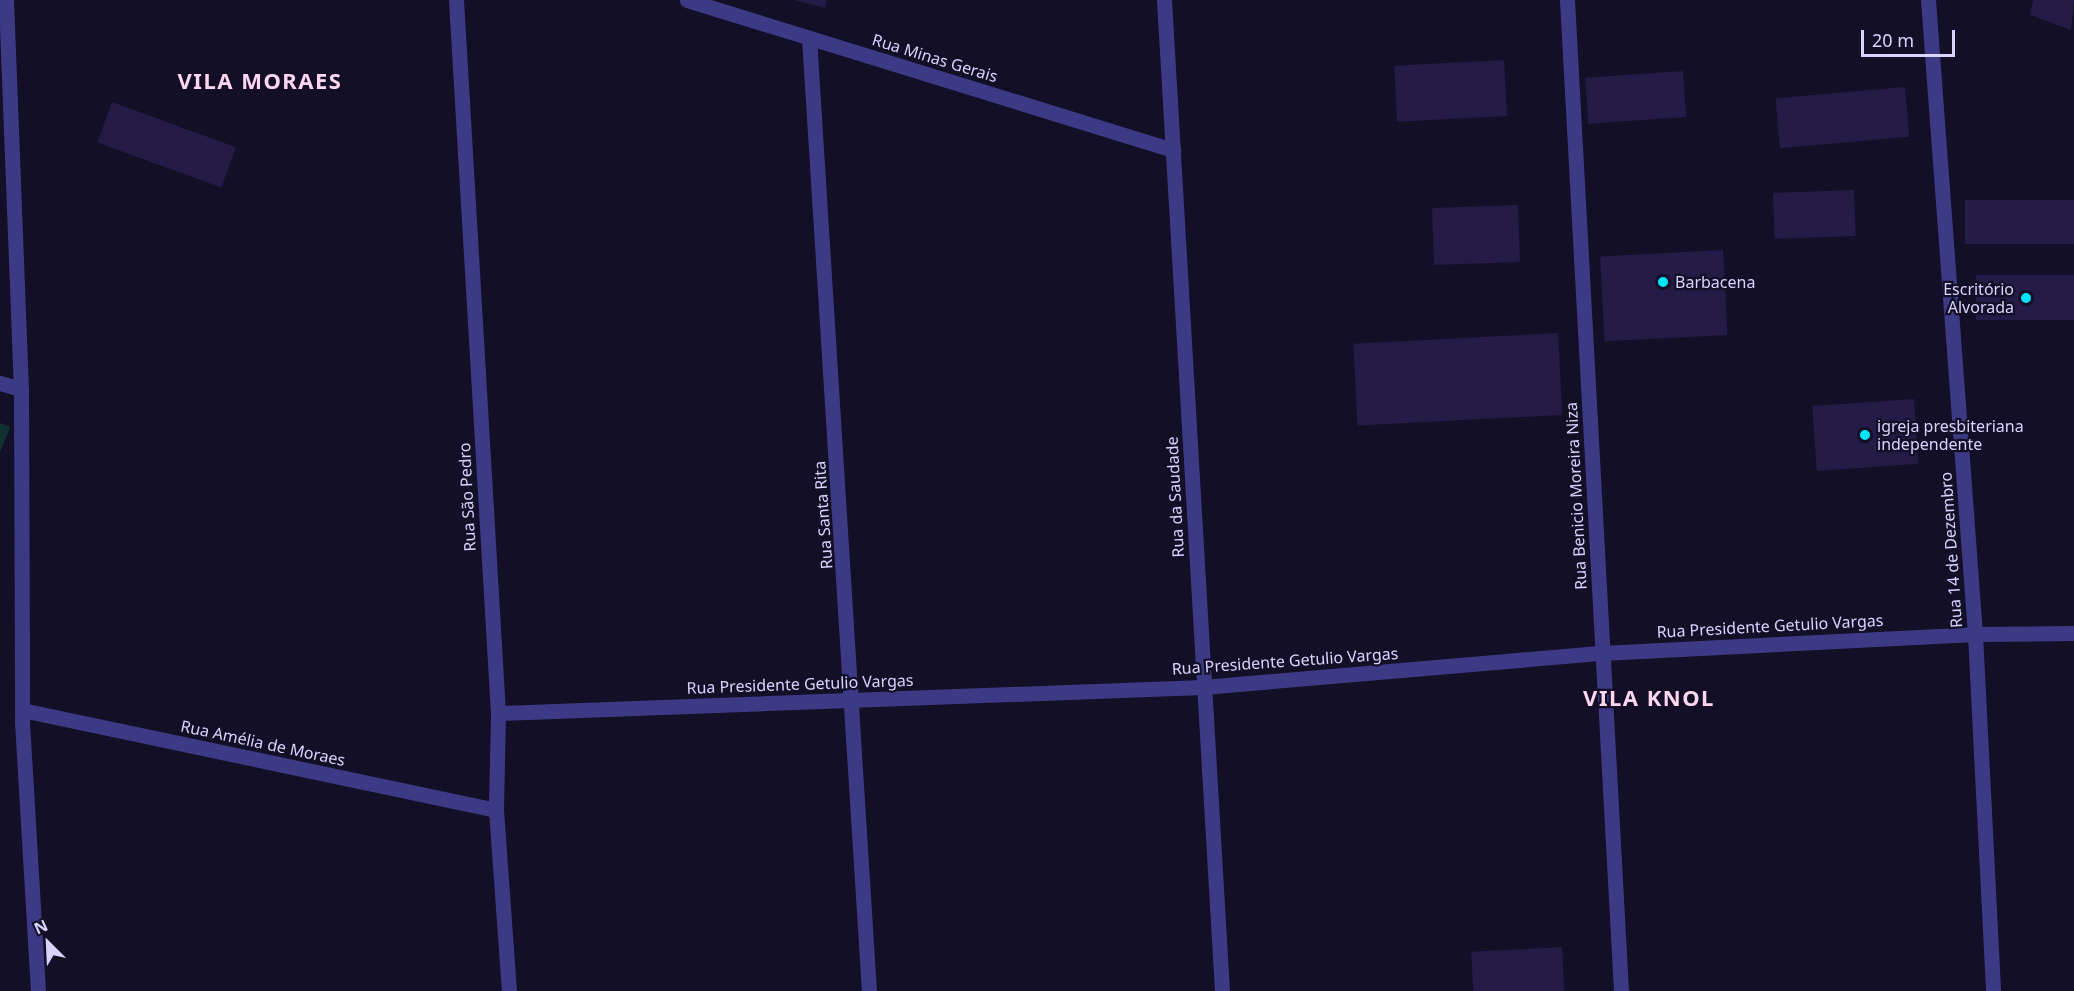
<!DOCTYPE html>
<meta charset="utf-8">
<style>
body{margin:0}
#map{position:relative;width:2074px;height:991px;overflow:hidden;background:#130f26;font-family:"Noto Sans",sans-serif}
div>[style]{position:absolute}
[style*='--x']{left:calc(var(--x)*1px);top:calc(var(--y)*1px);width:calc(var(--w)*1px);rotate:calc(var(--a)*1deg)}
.green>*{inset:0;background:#12302f;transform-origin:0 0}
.building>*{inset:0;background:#241b47;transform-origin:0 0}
.minor>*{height:15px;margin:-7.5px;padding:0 7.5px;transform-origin:7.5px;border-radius:7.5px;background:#3d3a85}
.dots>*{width:16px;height:16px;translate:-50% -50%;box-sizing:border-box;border:3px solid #130f26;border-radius:50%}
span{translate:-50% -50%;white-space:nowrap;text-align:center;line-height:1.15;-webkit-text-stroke:4.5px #130f26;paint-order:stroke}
.street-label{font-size:16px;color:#d9d4ff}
.poi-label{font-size:16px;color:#d9d4ff}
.left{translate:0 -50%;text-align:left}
.right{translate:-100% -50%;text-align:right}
.district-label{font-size:22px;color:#ffd6f0;font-weight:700;letter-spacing:1.5px}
.north{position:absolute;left:18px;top:913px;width:60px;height:60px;-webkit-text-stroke:4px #130f26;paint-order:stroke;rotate:336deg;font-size:16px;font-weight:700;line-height:24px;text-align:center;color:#d9d4ff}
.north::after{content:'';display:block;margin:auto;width:21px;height:27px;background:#d9d4ff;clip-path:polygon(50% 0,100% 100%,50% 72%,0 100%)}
.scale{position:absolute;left:1861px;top:30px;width:94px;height:27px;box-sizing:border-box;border:3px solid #d9d4ff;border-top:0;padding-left:8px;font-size:18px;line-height:21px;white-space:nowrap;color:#d9d4ff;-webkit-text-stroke:4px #130f26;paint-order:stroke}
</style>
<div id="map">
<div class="green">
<div style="left:0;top:423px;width:11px;height:352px;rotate:22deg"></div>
</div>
<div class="building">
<div style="clip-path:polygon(794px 0,827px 0,825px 8px)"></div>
<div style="clip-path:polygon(2033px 0,2074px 0,2071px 30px,2030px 15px)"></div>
<div style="left:1504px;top:60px;width:56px;height:110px;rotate:87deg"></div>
<div style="left:1683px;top:71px;width:46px;height:98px;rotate:86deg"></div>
<div style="left:1905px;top:87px;width:50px;height:130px;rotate:85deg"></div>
<div style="left:112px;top:102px;width:132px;height:43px;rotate:20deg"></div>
<div style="left:1854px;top:190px;width:46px;height:81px;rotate:88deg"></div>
<div style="left:2074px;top:200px;width:44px;height:109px;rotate:90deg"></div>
<div style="left:1518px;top:205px;width:57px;height:86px;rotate:88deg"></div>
<div style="left:1723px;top:250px;width:85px;height:123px;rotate:87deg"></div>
<div style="left:2074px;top:275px;width:45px;height:98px;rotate:90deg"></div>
<div style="left:1558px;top:333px;width:82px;height:205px;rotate:87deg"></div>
<div style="left:1914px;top:399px;width:65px;height:102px;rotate:86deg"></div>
<div style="left:1562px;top:947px;width:44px;height:91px;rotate:87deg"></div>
</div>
<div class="minor">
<div style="--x:6;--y:0;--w:389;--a:87.8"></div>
<div style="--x:21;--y:389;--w:333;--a:89.8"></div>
<div style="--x:22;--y:722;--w:269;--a:86.6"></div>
<div style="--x:456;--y:0;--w:714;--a:86.63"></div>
<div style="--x:498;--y:713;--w:97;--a:91.2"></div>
<div style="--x:496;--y:810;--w:181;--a:85.9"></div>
<div style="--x:687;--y:0;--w:509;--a:17.15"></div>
<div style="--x:1164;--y:0;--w:993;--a:86.65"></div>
<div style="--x:1567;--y:0;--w:992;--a:86.88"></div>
<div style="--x:1928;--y:0;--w:636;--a:85.76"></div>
<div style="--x:1975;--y:634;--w:357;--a:87.1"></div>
<div style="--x:809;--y:38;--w:955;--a:86.4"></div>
<div style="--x:0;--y:383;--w:22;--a:16"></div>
<div style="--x:22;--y:710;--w:484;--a:11.9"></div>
<div style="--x:498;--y:713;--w:705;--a:-2.11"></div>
<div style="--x:1203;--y:687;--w:400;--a:-4.9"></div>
<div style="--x:1602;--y:653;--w:373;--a:-2.9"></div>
<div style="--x:1975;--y:634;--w:99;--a:-0.6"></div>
</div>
<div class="dots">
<div style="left:1663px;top:282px;background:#00e5ff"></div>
<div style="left:2026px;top:298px;background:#00e5ff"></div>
<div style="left:1865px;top:435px;background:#00e5ff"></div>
</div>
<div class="street-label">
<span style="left:935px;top:58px;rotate:17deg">Rua Minas Gerais</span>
<span style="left:1576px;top:496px;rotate:-93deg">Rua Benicio Moreira Niza</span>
<span style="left:467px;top:497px;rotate:-93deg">Rua São Pedro</span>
<span style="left:1175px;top:497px;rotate:-93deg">Rua da Saudade</span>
<span style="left:823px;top:515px;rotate:-94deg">Rua Santa Rita</span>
<span style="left:1951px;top:550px;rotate:-94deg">Rua 14 de Dezembro</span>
<span style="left:1770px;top:626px;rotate:-3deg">Rua Presidente Getulio Vargas</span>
<span style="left:1285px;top:661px;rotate:-4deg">Rua Presidente Getulio Vargas</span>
<span style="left:800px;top:684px;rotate:-2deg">Rua Presidente Getulio Vargas</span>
<span style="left:263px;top:743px;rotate:12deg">Rua Amélia de Moraes</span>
</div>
<div class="poi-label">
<span class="left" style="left:1675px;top:282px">Barbacena</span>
<span class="right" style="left:2014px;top:298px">Escritório<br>Alvorada</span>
<span class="left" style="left:1877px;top:435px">igreja presbiteriana<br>independente</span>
</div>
<div class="district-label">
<span style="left:260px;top:81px">VILA MORAES</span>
<span style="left:1649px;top:698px">VILA KNOL</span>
</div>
<div class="north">N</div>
<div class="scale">20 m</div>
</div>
